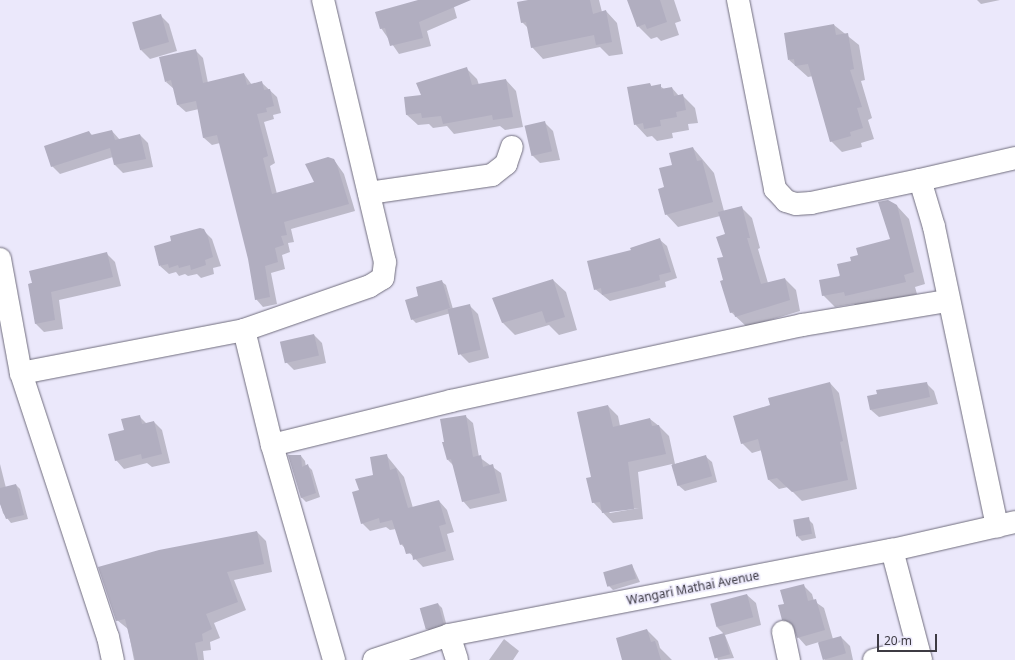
<!DOCTYPE html>
<style>
body{margin:0}
#map{position:relative;width:1015px;height:660px;overflow:hidden;background:#ebe8fb;font-family:"Noto Sans",sans-serif}
div>[style]{position:absolute}
[style*='--x']{left:calc(var(--x)*1px);top:calc(var(--y)*1px);width:calc(var(--w)*1px);rotate:calc(var(--a)*1deg)}
.shadow>*{inset:0;background:#0003}
.building>*{inset:0;background:#b1aec0;transform-origin:0 0}
.roads{filter:drop-shadow(0 0 1px #706d7d) drop-shadow(0 0 1px #706d7d)}
.street>*{height:22px;margin:-11px;padding:0 11px;transform-origin:11px;border-radius:11px;background:#fff}
span{translate:-50% -50%;white-space:nowrap;text-align:center;line-height:1.15;-webkit-text-stroke:3px #ebe8fb;paint-order:stroke}
.street-label{font-size:12px;color:#3d3b43}
.scale{position:absolute;left:877px;top:634px;width:60px;height:18px;box-sizing:border-box;border:2px solid #3d3b43;border-top:0;padding-left:5px;font-size:12px;line-height:14px;white-space:nowrap;color:#3d3b43;-webkit-text-stroke:3px #ebe8fb;paint-order:stroke}
</style>
<div id="map">
<div class="shadow">
<div style="clip-path:polygon(421px 0,452px 0,457px 18px,427px 31px,431px 46px,399px 54px,381px 28px)"></div>
<div style="clip-path:polygon(533px 0,599px 0,602px 12px,606px 11px,617px 23px,623px 54px,609px 56px,600px 47px,543px 59px,532px 47px,528px 28px,522px 22px)"></div>
<div style="clip-path:polygon(629px 0,674px 0,681px 21px,675px 23px,679px 35px,661px 41px,657px 37px,651px 39px,638px 26px)"></div>
<div style="clip-path:polygon(977px 0,1000px 0,981px 4px)"></div>
<div style="clip-path:polygon(160px 15px,169px 24px,177px 51px,150px 59px,141px 50px)"></div>
<div style="clip-path:polygon(834px 25px,859px 45px,865px 80px,861px 81px,872px 118px,868px 120px,874px 139px,861px 143px,862px 147px,842px 152px,831px 141px,813px 76px,808px 77px,789px 60px)"></div>
<div style="clip-path:polygon(195px 50px,203px 58px,208px 83px,244px 74px,252px 85px,262px 83px,277px 97px,281px 113px,273px 115px,274px 119px,264px 122px,275px 163px,270px 166px,277px 194px,316px 182px,334px 160px,344px 174px,355px 211px,291px 229px,294px 242px,288px 243px,290px 252px,282px 255px,285px 269px,271px 273px,277px 304px,263px 307px,256px 299px,249px 258px,220px 143px,212px 145px,204px 138px,199px 109px,186px 112px,178px 105px,174px 89px,166px 82px)"></div>
<div style="clip-path:polygon(466px 68px,477px 79px,479px 85px,506px 80px,516px 91px,523px 127px,505px 130px,500px 126px,454px 134px,447px 126px,433px 128px,429px 124px,418px 125px,407px 115px,405px 98px,422px 96px)"></div>
<div style="clip-path:polygon(650px 84px,652px 87px,660px 86px,664px 89px,672px 88px,679px 96px,682px 95px,695px 108px,698px 123px,688px 124px,689px 130px,672px 133px,673px 138px,657px 141px,652px 136px,647px 137px,635px 124px)"></div>
<div style="clip-path:polygon(544px 122px,553px 131px,560px 160px,540px 163px,532px 155px)"></div>
<div style="clip-path:polygon(112px 131px,120px 140px,140px 135px,148px 143px,153px 167px,123px 173px,115px 165px,113px 157px,60px 174px,52px 166px,89px 132px,93px 136px)"></div>
<div style="clip-path:polygon(693px 148px,714px 173px,724px 211px,741px 207px,752px 218px,760px 248px,758px 249px,768px 283px,785px 279px,796px 290px,800px 311px,747px 327px,731px 312px,725px 281px,726px 235px,720px 216px,678px 227px,666px 214px,666px 188px,673px 166px)"></div>
<div style="clip-path:polygon(897px 206px,909px 219px,925px 284px,915px 287px,917px 294px,858px 308px,854px 304px,835px 307px,823px 295px,852px 261px,891px 240px)"></div>
<div style="clip-path:polygon(203px 230px,212px 239px,221px 266px,213px 268px,214px 274px,201px 278px,197px 274px,188px 276px,185px 274px,179px 276px,176px 272px,169px 274px,160px 266px)"></div>
<div style="clip-path:polygon(660px 240px,667px 246px,677px 278px,665px 282px,666px 287px,610px 301px,595px 289px,632px 251px)"></div>
<div style="clip-path:polygon(107px 254px,115px 262px,121px 286px,59px 300px,63px 329px,44px 332px,36px 324px,29px 284px)"></div>
<div style="clip-path:polygon(553px 280px,566px 292px,577px 330px,559px 335px,549px 325px,515px 335px,502px 322px)"></div>
<div style="clip-path:polygon(441px 281px,446px 285px,453px 309px,469px 305px,478px 314px,489px 358px,469px 363px,461px 355px,451px 313px,416px 323px,412px 319px,419px 297px)"></div>
<div style="clip-path:polygon(314px 335px,322px 343px,326px 363px,294px 370px,285px 361px)"></div>
<div style="clip-path:polygon(830px 383px,839px 393px,857px 489px,802px 501px,788px 487px,779px 489px,769px 480px,762px 450px,752px 453px,742px 443px,771px 406px)"></div>
<div style="clip-path:polygon(926px 383px,934px 391px,938px 404px,879px 417px,871px 410px,878px 394px)"></div>
<div style="clip-path:polygon(evenodd,608px 406px,618px 416px,620px 426px,650px 419px,659px 426px,669px 436px,675px 464px,705px 456px,712px 462px,717px 482px,685px 491px,678px 485px,672px 464px,638px 472px,643px 519px,613px 523px,593px 502px,592px 478px,608px 406px,639px 508px,610px 513px,608px 511px,639px 508px)"></div>
<div style="clip-path:polygon(139px 416px,147px 424px,154px 422px,162px 430px,170px 463px,152px 467px,147px 463px,124px 469px,116px 460px,125px 431px)"></div>
<div style="clip-path:polygon(465px 416px,473px 423px,479px 457px,501px 473px,507px 501px,470px 509px,463px 501px,454px 466px,448px 460px)"></div>
<div style="clip-path:polygon(386px 455px,404px 477px,413px 508px,439px 501px,447px 510px,454px 532px,447px 534px,454px 560px,423px 567px,401px 544px,396px 529px,390px 530px,386px 527px,370px 531px,362px 523px,360px 491px,375px 475px)"></div>
<div style="clip-path:polygon(289px 456px,301px 456px,305px 461px,306px 467px,308px 466px,312px 470px,320px 497px,306px 502px,302px 498px)"></div>
<div style="clip-path:polygon(0 464px,6px 488px,16px 485px,20px 489px,28px 519px,11px 523px,3px 513px,0 502px)"></div>
<div style="clip-path:polygon(809px 520px,813px 524px,816px 538px,802px 541px,798px 537px,794px 522px)"></div>
<div style="clip-path:polygon(257px 532px,266px 541px,272px 572px,234px 580px,246px 610px,214px 623px,220px 638px,210px 642px,211px 650px,203px 651px,204px 660px,134px 660px,128px 629px,117px 620px)"></div>
<div style="clip-path:polygon(632px 565px,640px 582px,613px 590px,609px 586px)"></div>
<div style="clip-path:polygon(803px 585px,812px 594px,814px 601px,824px 608px,833px 639px,841px 637px,850px 646px,853px 660px,825px 660px,819px 642px,806px 646px,798px 637px,795px 630px,783px 619px,785px 604px)"></div>
<div style="clip-path:polygon(747px 595px,756px 603px,761px 625px,725px 635px,734px 658px,718px 660px,710px 637px,724px 634px,717px 627px)"></div>
<div style="clip-path:polygon(438px 604px,442px 608px,447px 627px,430px 632px,426px 628px)"></div>
<div style="clip-path:polygon(647px 630px,658px 641px,660px 648px,672px 660px,623px 660px)"></div>
<div style="clip-path:polygon(504px 639px,519px 651px,513px 660px,489px 660px)"></div>
</div>
<div class="building">
<div style="clip-path:polygon(418px 0,471px 0,419px 22px,423px 38px,390px 46px,385px 28px,380px 29px,375px 12px)"></div>
<div style="clip-path:polygon(528px 0,590px 0,593px 14px,606px 10px,612px 42px,596px 45px,594px 35px,531px 48px,526px 22px,521px 23px,517px 2px)"></div>
<div style="clip-path:polygon(627px 0,660px 0,667px 22px,647px 29px,645px 24px,637px 27px)"></div>
<div style="left:161px;top:14px;width:29px;height:30px;rotate:74deg"></div>
<div style="clip-path:polygon(834px 24px,836px 35px,848px 33px,854px 69px,850px 70px,862px 107px,857px 108px,863px 128px,850px 132px,851px 136px,830px 142px,808px 64px,795px 66px,794px 59px,788px 60px,784px 33px)"></div>
<div style="clip-path:polygon(196px 49px,203px 83px,244px 73px,247px 85px,262px 81px,264px 90px,270px 89px,274px 106px,266px 108px,267px 112px,257px 114px,268px 156px,263px 158px,272px 194px,314px 182px,305px 164px,328px 157px,334px 159px,337px 165px,349px 204px,284px 222px,287px 235px,281px 236px,284px 245px,275px 248px,278px 262px,265px 266px,270px 297px,255px 300px,248px 259px,217px 135px,203px 138px,196px 101px,177px 105px,171px 80px,165px 82px,159px 57px)"></div>
<div style="clip-path:polygon(467px 67px,472px 85px,506px 79px,513px 117px,493px 120px,492px 115px,443px 124px,441px 116px,422px 118px,421px 113px,406px 115px,404px 97px,421px 95px,416px 83px)"></div>
<div style="clip-path:polygon(650px 83px,651px 86px,661px 84px,661px 89px,672px 87px,674px 96px,683px 94px,686px 110px,676px 112px,677px 117px,660px 120px,661px 126px,644px 129px,643px 123px,634px 125px,627px 87px)"></div>
<div style="left:545px;top:121px;width:31px;height:21px;rotate:77deg"></div>
<div style="clip-path:polygon(112px 130px,115px 140px,140px 134px,146px 159px,114px 165px,110px 148px,51px 167px,44px 146px,89px 131px,91px 135px)"></div>
<div style="clip-path:polygon(693px 147px,697px 161px,702px 160px,713px 202px,665px 215px,658px 189px,664px 187px,659px 168px,672px 165px,669px 153px)"></div>
<div style="clip-path:polygon(888px 200px,897px 205px,914px 272px,904px 275px,906px 282px,845px 296px,844px 292px,822px 296px,819px 280px,840px 276px,837px 264px,851px 261px,850px 257px,858px 255px,856px 248px,890px 239px,878px 202px)"></div>
<div style="clip-path:polygon(742px 206px,750px 238px,747px 238px,761px 284px,785px 278px,790px 300px,735px 317px,734px 312px,730px 313px,720px 281px,723px 280px,717px 258px,723px 257px,716px 237px,725px 234px,718px 212px)"></div>
<div style="clip-path:polygon(200px 228px,204px 229px,208px 237px,213px 257px,205px 260px,206px 265px,191px 270px,190px 265px,179px 268px,178px 265px,169px 268px,168px 264px,159px 266px,154px 246px,171px 241px,170px 236px)"></div>
<div style="clip-path:polygon(660px 238px,671px 272px,659px 275px,660px 280px,640px 286px,602px 295px,601px 288px,594px 290px,587px 261px,631px 250px,630px 248px)"></div>
<div style="clip-path:polygon(107px 252px,113px 277px,51px 292px,55px 320px,35px 324px,28px 284px,32px 283px,29px 271px)"></div>
<div style="clip-path:polygon(553px 279px,565px 317px,546px 323px,542px 311px,502px 323px,492px 298px)"></div>
<div style="clip-path:polygon(442px 280px,450px 308px,411px 320px,405px 300px,418px 296px,416px 287px)"></div>
<div style="left:470px;top:304px;width:47px;height:23px;rotate:77deg"></div>
<div style="left:314px;top:334px;width:22px;height:35px;rotate:77deg"></div>
<div style="clip-path:polygon(830px 382px,843px 441px,840px 442px,848px 480px,792px 492px,777px 478px,768px 480px,758px 439px,741px 444px,733px 416px,770px 405px,768px 398px)"></div>
<div style="clip-path:polygon(927px 382px,930px 397px,870px 410px,867px 396px,877px 394px,876px 390px)"></div>
<div style="clip-path:polygon(608px 405px,613px 427px,650px 418px,652px 426px,659px 425px,666px 454px,628px 462px,634px 509px,602px 513px,600px 502px,592px 503px,586px 478px,591px 477px,577px 412px)"></div>
<div style="clip-path:polygon(140px 415px,142px 424px,154px 421px,162px 454px,142px 459px,141px 454px,115px 461px,108px 434px,124px 430px,121px 419px)"></div>
<div style="clip-path:polygon(466px 415px,473px 457px,481px 455px,483px 467px,493px 464px,500px 493px,462px 502px,451px 459px,447px 460px,442px 442px,444px 442px,440px 419px)"></div>
<div style="clip-path:polygon(387px 454px,390px 470px,396px 468px,408px 508px,439px 500px,446px 524px,439px 526px,446px 551px,413px 560px,412px 553px,406px 554px,403px 544px,400px 545px,392px 520px,380px 523px,379px 518px,361px 524px,352px 492px,359px 490px,355px 479px,373px 475px,370px 457px)"></div>
<div style="clip-path:polygon(288px 455px,301px 455px,302px 467px,308px 464px,316px 493px,301px 498px)"></div>
<div style="left:706px;top:455px;width:22px;height:36px;rotate:74deg"></div>
<div style="clip-path:polygon(16px 484px,24px 515px,6px 519px,0 504px,0 488px)"></div>
<div style="left:809px;top:517px;width:17px;height:16px;rotate:80deg"></div>
<div style="clip-path:polygon(257px 531px,264px 564px,227px 572px,238px 602px,206px 614px,212px 629px,202px 634px,203px 641px,195px 643px,198px 660px,135px 660px,125px 619px,116px 621px,98px 567px,159px 550px)"></div>
<div style="left:632px;top:564px;width:15px;height:30px;rotate:74deg"></div>
<div style="clip-path:polygon(804px 584px,808px 601px,816px 599px,825px 630px,797px 638px,792px 624px,782px 620px,778px 605px,784px 604px,780px 590px)"></div>
<div style="left:747px;top:594px;width:24px;height:38px;rotate:75deg"></div>
<div style="left:438px;top:603px;width:22px;height:19px;rotate:74deg"></div>
<div style="clip-path:polygon(647px 629px,651px 642px,655px 641px,661px 660px,622px 660px,616px 638px)"></div>
<div style="left:724px;top:633px;width:22px;height:16px;rotate:74deg"></div>
<div style="left:841px;top:636px;width:18px;height:24px;rotate:74deg"></div>
</div>
<div class="roads">
<div class="street">
<div style="--x:738;--y:0;--w:193;--a:78.9"></div>
<div style="--x:775;--y:189;--w:16;--a:47"></div>
<div style="--x:786;--y:201;--w:10;--a:17"></div>
<div style="--x:796;--y:204;--w:15;--a:-4"></div>
<div style="--x:811;--y:203;--w:111;--a:-11.9"></div>
<div style="--x:920;--y:180;--w:49;--a:73.4"></div>
<div style="--x:934;--y:227;--w:306;--a:78.1"></div>
<div style="--x:920;--y:180;--w:98;--a:-13"></div>
<div style="--x:369;--y:193;--w:124;--a:-8.3"></div>
<div style="--x:492;--y:175;--w:18;--a:-38"></div>
<div style="--x:506;--y:164;--w:18;--a:-71"></div>
<div style="--x:0;--y:259;--w:116;--a:79.6"></div>
<div style="--x:21;--y:373;--w:278;--a:71.8"></div>
<div style="--x:108;--y:637;--w:24;--a:78"></div>
<div style="--x:244;--y:330;--w:118;--a:76.3"></div>
<div style="--x:272;--y:445;--w:224;--a:73.9"></div>
<div style="--x:21;--y:373;--w:227;--a:-10.9"></div>
<div style="--x:244;--y:330;--w:133;--a:-19.2"></div>
<div style="--x:370;--y:286;--w:15;--a:-32"></div>
<div style="--x:383;--y:278;--w:16;--a:-83"></div>
<div style="--x:385;--y:262;--w:269;--a:-103.3"></div>
<div style="--x:272;--y:445;--w:184;--a:-13.8"></div>
<div style="--x:451;--y:401;--w:359;--a:-12.2"></div>
<div style="--x:802;--y:325;--w:147;--a:-9.4"></div>
<div style="--x:892;--y:550;--w:114;--a:75.2"></div>
<div style="--x:783;--y:632;--w:29;--a:78"></div>
<div style="--x:449;--y:635;--w:26;--a:72"></div>
<div style="--x:374;--y:660;--w:79;--a:-18.4"></div>
<div style="--x:449;--y:635;--w:451;--a:-10.9"></div>
<div style="--x:892;--y:550;--w:126;--a:-12.8"></div>
<div style="--x:874;--y:660;--w:45;--a:-14"></div>
</div>
</div>
<div class="street-label">
<span style="left:693px;top:588px;rotate:-11deg">Wangari Mathai Avenue</span>
</div>
<div class="scale">20 m</div>
</div>
